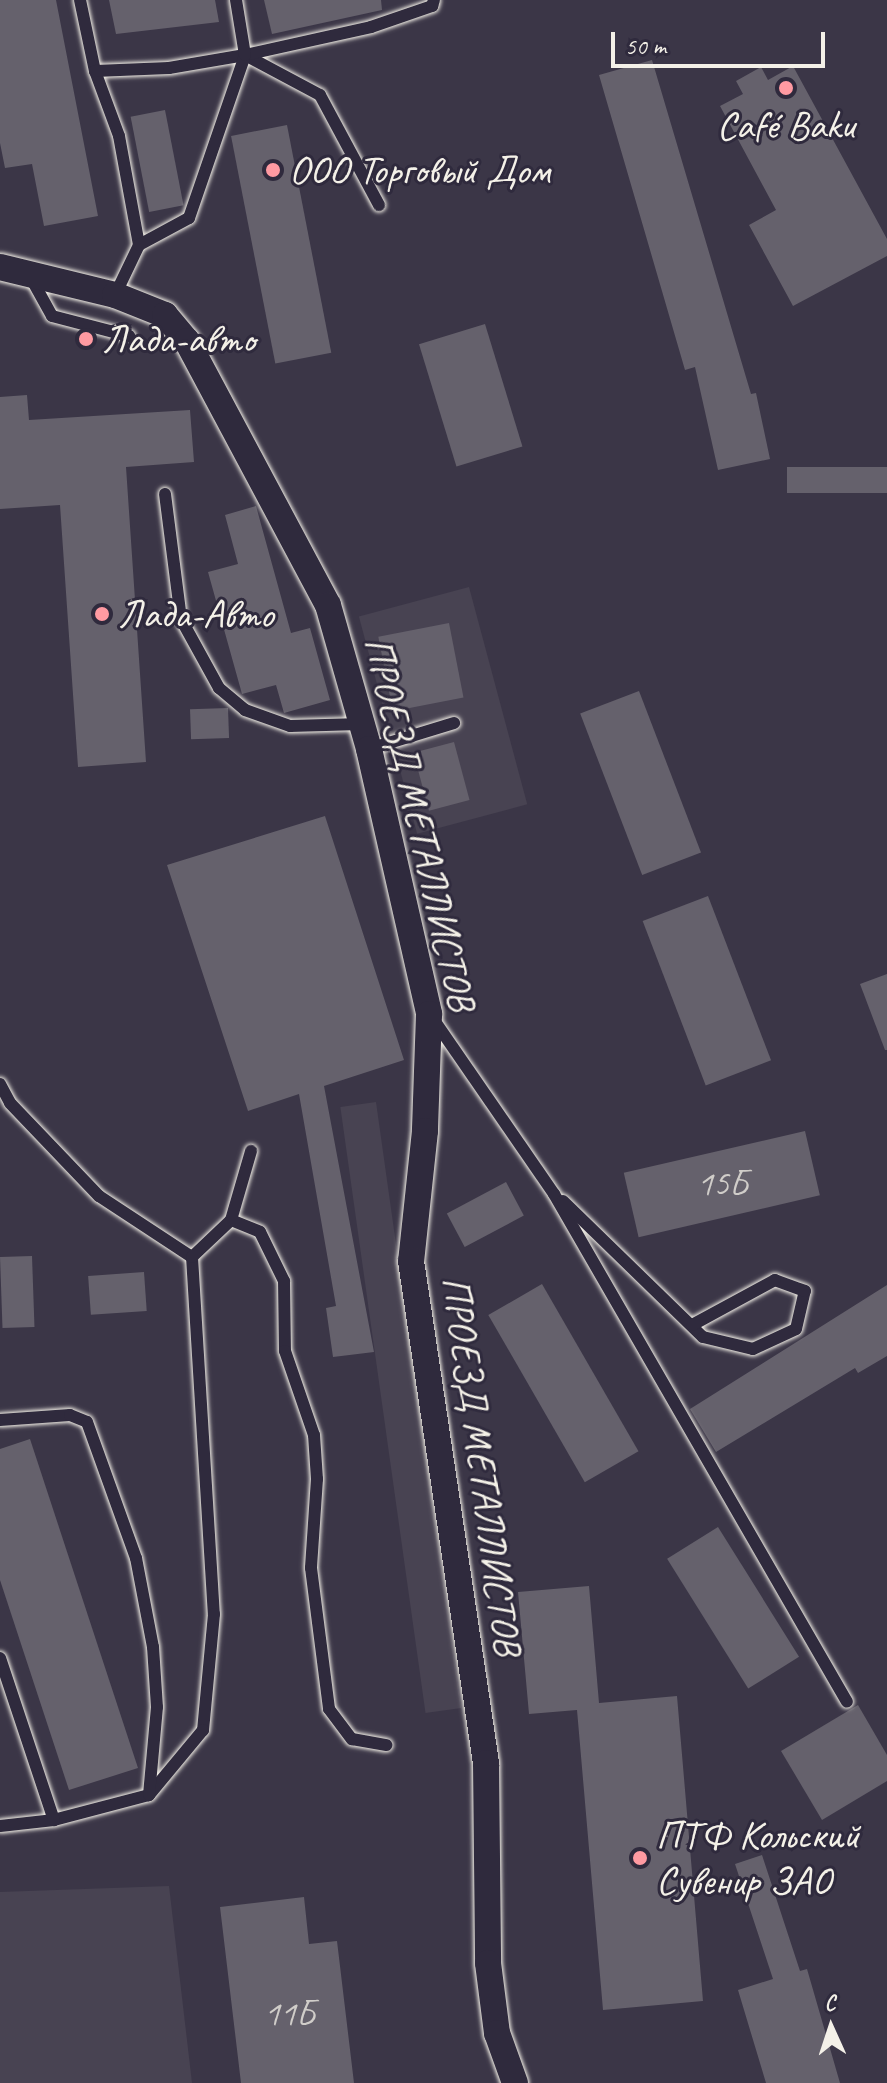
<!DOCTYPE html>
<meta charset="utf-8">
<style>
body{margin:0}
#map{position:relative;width:887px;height:2083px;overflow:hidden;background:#3b3647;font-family:Caveat,sans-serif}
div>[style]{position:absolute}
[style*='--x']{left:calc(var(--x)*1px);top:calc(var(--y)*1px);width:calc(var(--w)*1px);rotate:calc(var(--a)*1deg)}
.built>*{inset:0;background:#484352;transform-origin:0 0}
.building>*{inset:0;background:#65616c;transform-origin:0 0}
.roads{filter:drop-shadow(0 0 2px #f4f1e8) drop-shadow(0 0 2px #f4f1e8)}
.service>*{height:12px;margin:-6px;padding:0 6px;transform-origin:6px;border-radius:6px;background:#2f2a3d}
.minor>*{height:26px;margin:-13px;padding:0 13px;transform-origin:13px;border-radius:13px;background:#2f2a3d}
.dots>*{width:22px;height:22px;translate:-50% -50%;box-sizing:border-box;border:4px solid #2f2a3d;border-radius:50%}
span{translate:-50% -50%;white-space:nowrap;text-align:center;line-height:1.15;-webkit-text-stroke:6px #2f2a3d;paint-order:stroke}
.number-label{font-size:36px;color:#d0cdc9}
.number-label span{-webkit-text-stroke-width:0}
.poi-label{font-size:40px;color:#f4f1e8}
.left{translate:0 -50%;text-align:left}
.street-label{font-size:40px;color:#f4f1e8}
.north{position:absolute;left:791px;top:1987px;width:80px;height:80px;-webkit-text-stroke:6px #2f2a3d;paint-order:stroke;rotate:357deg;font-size:22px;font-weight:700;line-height:32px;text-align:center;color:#f4f1e8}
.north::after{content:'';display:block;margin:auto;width:28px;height:36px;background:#f4f1e8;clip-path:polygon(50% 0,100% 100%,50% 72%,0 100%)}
.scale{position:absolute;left:611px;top:32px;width:214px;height:36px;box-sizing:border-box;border:4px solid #f4f1e8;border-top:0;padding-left:10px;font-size:24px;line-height:28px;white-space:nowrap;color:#f4f1e8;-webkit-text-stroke:6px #2f2a3d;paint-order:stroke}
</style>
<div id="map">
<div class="built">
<div style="left:469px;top:587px;width:225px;height:114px;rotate:75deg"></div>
<div style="left:376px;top:1102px;width:612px;height:36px;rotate:82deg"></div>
<div style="clip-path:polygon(169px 1886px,192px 2083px,0 2083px,0 1892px)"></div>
</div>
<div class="building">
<div style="clip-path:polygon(0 0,56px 0,98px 216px,44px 226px,32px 164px,5px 168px,0 143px)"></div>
<div style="clip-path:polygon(109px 0,215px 0,219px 22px,116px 34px)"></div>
<div style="clip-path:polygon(264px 0,381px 0,382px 10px,272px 34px)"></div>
<div style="clip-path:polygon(652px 60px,751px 394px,756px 393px,770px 459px,718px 470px,695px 367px,685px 370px,599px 75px)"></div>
<div style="clip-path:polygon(793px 66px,887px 239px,887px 256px,793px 306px,749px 225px,776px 210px,720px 106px,743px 94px,736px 81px,761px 67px,768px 80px)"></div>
<div style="left:165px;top:110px;width:97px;height:35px;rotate:79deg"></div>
<div style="left:287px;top:125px;width:232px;height:57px;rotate:79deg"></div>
<div style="left:485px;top:324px;width:128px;height:69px;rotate:73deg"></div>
<div style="clip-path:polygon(27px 395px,29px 420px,190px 410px,194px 462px,126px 467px,146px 762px,78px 767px,60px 505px,0 509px,0 397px)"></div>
<div style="left:887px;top:467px;width:26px;height:100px;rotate:90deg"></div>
<div style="clip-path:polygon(256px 506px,291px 633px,310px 628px,330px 700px,284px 713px,276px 685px,242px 694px,208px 572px,238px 564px,225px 515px)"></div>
<div style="left:449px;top:623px;width:76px;height:72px;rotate:79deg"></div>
<div style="left:639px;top:691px;width:173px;height:63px;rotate:69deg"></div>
<div style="left:228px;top:708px;width:30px;height:38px;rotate:88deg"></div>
<div style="left:454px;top:742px;width:60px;height:42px;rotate:75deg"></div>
<div style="clip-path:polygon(325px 816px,404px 1060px,324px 1086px,374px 1352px,333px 1357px,326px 1308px,336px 1306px,299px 1094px,248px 1111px,167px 865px)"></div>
<div style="left:708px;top:896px;width:176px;height:70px;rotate:69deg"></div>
<div style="clip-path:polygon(887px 974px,887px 1050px,885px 1050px,860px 984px)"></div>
<div style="left:805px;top:1131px;width:66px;height:186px;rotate:77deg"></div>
<div style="left:506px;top:1182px;width:38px;height:67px;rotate:62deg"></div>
<div style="left:32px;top:1256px;width:71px;height:32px;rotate:88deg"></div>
<div style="left:144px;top:1272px;width:39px;height:56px;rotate:86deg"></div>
<div style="left:542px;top:1284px;width:193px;height:62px;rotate:60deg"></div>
<div style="clip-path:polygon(887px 1285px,887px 1356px,858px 1373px,855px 1368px,716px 1452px,690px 1409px)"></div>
<div style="clip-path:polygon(30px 1439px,138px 1768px,69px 1790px,0 1580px,0 1449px)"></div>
<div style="left:718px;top:1527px;width:153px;height:60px;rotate:58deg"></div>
<div style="clip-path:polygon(589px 1586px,599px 1703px,677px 1696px,703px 2001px,603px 2010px,577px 1710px,529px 1714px,518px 1592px)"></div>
<div style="clip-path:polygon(858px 1705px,887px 1755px,887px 1781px,822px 1820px,781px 1751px)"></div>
<div style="clip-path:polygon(762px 1855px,800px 1971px,807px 1969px,840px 2083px,766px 2083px,738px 1990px,773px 1979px,735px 1864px)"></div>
<div style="clip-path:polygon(304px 1897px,309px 1944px,337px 1941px,354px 2083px,241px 2083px,220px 1907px)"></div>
</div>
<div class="roads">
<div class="service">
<div style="--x:80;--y:0;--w:73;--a:78.1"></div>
<div style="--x:95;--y:71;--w:69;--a:69.7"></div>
<div style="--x:119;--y:136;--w:111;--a:79.6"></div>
<div style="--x:139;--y:245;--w:55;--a:115.6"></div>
<div style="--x:245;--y:55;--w:85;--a:28.1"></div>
<div style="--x:320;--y:95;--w:125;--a:61.8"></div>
<div style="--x:95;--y:71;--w:74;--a:-2.3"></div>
<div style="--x:169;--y:68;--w:77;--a:-9.7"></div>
<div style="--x:245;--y:55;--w:129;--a:-12.5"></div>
<div style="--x:371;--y:27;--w:65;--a:-19"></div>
<div style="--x:432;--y:6;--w:6;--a:-72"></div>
<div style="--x:139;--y:245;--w:57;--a:-28.4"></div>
<div style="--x:189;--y:218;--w:172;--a:-71"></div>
<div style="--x:245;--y:55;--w:56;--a:-99.3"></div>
<div style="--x:31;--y:278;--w:43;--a:61.1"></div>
<div style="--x:52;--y:316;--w:80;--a:14.6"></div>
<div style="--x:165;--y:494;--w:126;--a:82.7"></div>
<div style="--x:181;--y:619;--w:79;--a:61.2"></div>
<div style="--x:219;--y:688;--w:34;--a:40"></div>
<div style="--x:245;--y:710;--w:48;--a:19.6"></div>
<div style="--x:290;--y:726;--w:71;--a:-1.6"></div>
<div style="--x:369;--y:749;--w:89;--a:-17"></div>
<div style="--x:434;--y:1020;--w:211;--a:55.4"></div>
<div style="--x:554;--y:1194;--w:586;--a:60.02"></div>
<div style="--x:0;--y:1084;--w:21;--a:62"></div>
<div style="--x:10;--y:1103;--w:129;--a:46.3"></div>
<div style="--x:99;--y:1196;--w:111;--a:33.3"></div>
<div style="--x:192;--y:1257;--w:358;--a:86.5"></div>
<div style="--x:214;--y:1614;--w:117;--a:95.4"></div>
<div style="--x:203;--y:1730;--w:85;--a:129.7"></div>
<div style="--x:149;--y:1795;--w:98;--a:165.3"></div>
<div style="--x:54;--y:1820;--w:54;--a:173.7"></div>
<div style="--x:563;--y:1201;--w:195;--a:44.2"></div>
<div style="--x:703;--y:1337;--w:51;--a:13.5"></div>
<div style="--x:753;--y:1349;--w:47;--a:-24.9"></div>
<div style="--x:796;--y:1329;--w:39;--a:-77"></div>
<div style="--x:805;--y:1291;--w:32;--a:-160"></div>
<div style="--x:775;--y:1280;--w:94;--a:151.5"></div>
<div style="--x:231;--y:1220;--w:31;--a:22"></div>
<div style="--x:260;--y:1232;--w:55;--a:63.9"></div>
<div style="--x:284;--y:1281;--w:70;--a:89.2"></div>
<div style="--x:285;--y:1351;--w:89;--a:71"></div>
<div style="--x:314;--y:1435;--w:44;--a:86.1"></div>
<div style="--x:317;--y:1479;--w:89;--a:93.9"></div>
<div style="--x:311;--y:1568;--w:142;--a:82.7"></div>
<div style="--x:329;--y:1709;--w:38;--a:53"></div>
<div style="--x:352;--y:1739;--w:35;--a:10"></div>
<div style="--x:192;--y:1257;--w:54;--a:-43.5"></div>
<div style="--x:231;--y:1220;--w:72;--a:-73.8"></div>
<div style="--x:0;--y:1420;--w:70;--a:-4.1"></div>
<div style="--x:70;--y:1415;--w:18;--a:22"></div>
<div style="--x:87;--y:1422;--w:145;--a:70.2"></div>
<div style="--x:136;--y:1558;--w:91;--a:79.2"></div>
<div style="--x:153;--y:1647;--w:60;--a:86.2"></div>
<div style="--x:157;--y:1707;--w:88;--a:95.2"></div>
<div style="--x:0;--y:1658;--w:171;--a:71.6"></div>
</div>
<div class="minor">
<div style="--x:0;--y:267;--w:118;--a:13.7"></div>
<div style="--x:115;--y:295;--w:54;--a:21.8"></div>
<div style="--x:165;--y:315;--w:34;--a:50"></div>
<div style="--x:187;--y:341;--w:299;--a:61.9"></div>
<div style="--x:328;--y:605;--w:150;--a:74.1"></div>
<div style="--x:369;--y:749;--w:272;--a:77.2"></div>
<div style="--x:429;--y:1014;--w:117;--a:92"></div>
<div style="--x:425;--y:1131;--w:131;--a:96.1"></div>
<div style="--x:411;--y:1261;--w:508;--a:81.5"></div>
<div style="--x:486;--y:1763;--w:200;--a:89.4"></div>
<div style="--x:488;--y:1963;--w:71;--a:82.7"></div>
<div style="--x:497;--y:2033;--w:53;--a:70.2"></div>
</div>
</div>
<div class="dots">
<div style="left:786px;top:88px;background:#ff9aa2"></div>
<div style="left:273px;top:170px;background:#ff9aa2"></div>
<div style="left:86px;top:339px;background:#ff9aa2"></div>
<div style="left:102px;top:614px;background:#ff9aa2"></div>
<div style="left:640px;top:1858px;background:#ff9aa2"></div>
</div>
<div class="number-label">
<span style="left:722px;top:1184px">15Б</span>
<span style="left:289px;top:2014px">11Б</span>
</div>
<div class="poi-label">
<span style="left:786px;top:125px">Café Baku</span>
<span class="left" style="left:289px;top:170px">ООО Торговый Дом</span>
<span class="left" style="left:102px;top:339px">Лада-авто</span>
<span class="left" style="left:118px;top:614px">Лада-Авто</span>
<span class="left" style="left:656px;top:1858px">ПТФ Кольский<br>Сувенир ЗАО</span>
</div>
<div class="street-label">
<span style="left:420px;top:823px;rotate:77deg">ПРОЕЗД МЕТАЛЛИСТОВ</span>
<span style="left:482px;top:1465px;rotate:82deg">ПРОЕЗД МЕТАЛЛИСТОВ</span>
</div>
<div class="north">С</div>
<div class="scale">50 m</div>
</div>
